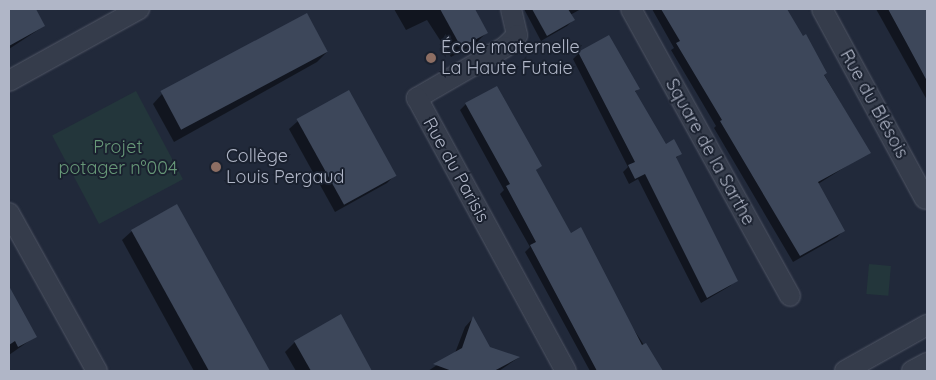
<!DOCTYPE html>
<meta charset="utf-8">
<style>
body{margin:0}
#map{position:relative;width:936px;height:380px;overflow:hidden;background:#21293a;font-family:Quicksand,sans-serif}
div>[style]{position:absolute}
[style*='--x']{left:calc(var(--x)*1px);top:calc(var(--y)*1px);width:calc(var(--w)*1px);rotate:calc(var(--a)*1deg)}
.green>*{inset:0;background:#23363b;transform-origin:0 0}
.shadow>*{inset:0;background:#0007}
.building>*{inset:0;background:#3d475a;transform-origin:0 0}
.roads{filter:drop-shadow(0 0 1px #505665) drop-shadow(0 0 1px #505665)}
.minor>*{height:20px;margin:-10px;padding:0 10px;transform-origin:10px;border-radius:10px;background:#353c4b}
.dots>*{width:14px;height:14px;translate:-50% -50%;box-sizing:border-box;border:2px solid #1a212f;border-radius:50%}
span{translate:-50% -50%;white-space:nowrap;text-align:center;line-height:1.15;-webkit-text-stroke:4px #1a212f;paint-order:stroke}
.poi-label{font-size:18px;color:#b0b6c7}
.left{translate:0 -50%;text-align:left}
.street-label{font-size:18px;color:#b0b6c7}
.park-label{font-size:18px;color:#679878}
.frame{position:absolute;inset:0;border:10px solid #b0b6c7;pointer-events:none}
</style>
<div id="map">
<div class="green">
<div style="left:136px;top:91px;width:100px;height:95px;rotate:62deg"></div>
<div style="left:869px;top:264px;width:22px;height:30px;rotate:5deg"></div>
</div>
<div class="shadow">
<div style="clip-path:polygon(9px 9px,34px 9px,44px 26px,9px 49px)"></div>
<div style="clip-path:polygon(394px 9px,473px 9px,486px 33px,476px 43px,451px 57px,427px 20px,406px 30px)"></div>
<div style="clip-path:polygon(524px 9px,581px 9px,570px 15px,573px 20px,567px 26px,541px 41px)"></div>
<div style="clip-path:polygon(652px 9px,786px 9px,869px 152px,818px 184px,843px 231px,837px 237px,793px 262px,714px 128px,716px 126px,671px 50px,674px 48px)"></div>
<div style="clip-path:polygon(876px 9px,925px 9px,927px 14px,927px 100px)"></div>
<div style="clip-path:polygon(307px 14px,327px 52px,317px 62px,174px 142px,153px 104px,162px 94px)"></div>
<div style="clip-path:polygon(579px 53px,638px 89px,634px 93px,665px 146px,680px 154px,676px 158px,736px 280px,730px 286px,701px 303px,638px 179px,629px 184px,623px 172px,628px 167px,573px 59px)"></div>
<div style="clip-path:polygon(466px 104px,540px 166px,535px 171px,571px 234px,661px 371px,590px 371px,525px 252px,530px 247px,500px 194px,504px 190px,460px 110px)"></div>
<div style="clip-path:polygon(298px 121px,395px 175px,387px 183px,335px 212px,289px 129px)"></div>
<div style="clip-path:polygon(176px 206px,268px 371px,194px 371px,122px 240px,132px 231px)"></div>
<div style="clip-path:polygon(10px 291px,36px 336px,9px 355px,9px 292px)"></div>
<div style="clip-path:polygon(340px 316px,371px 371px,296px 371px,285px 352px,295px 342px)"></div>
<div style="clip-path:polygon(473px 318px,489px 348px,518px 358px,499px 371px,428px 371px,455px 353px,465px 327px)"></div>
</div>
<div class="building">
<div style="clip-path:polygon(9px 9px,36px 9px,45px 26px,9px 46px)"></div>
<div style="clip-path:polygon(440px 9px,475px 9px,488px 33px,461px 47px)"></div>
<div style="clip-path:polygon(532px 9px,568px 9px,575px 20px,547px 36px)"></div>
<div style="clip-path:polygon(661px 9px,787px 9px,803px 36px,806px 34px,827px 73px,824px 75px,871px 153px,818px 182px,845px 231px,800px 256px,720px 121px,722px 120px,676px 43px,680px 41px)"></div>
<div style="clip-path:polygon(888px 9px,927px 9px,927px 81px,906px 42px)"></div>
<div style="left:307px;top:13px;width:44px;height:166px;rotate:62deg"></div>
<div style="clip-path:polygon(609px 35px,640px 89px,635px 91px,666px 144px,674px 139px,682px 154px,676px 157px,738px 281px,707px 298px,645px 174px,635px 179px,628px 165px,635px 162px,578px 52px)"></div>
<div style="clip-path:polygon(497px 86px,542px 166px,536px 170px,571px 233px,581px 227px,642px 345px,646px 343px,663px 371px,597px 371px,530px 245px,536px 242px,506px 186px,510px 184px,465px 103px)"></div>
<div style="left:349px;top:90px;width:98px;height:60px;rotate:61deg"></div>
<div style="clip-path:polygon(177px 204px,270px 371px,209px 371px,131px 230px)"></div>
<div style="clip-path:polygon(9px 286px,37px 337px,18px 347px,15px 341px,9px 345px)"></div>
<div style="clip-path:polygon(341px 314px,372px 371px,311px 371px,294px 341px)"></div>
<div style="clip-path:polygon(473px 316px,490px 347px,520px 357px,494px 371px,452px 371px,433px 364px,462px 348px)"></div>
</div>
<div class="roads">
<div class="minor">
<div style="--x:511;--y:9;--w:27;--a:77"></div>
<div style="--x:517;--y:35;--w:17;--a:135"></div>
<div style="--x:505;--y:47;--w:102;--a:149.9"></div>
<div style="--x:417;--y:98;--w:311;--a:61.4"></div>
<div style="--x:631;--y:9;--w:328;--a:61"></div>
<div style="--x:822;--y:9;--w:216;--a:61.5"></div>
<div style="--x:9;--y:81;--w:149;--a:-29"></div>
<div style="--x:9;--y:213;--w:181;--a:60.9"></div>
<div style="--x:845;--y:371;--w:94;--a:-29.3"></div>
<div style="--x:912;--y:371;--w:17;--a:-28"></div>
</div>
</div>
<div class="dots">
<div style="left:431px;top:58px;background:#8d6e63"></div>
<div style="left:216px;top:167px;background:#8d6e63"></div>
</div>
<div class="poi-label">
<span class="left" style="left:441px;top:58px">École maternelle<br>La Haute Futaie</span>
<span class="left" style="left:226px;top:167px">Collège<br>Louis Pergaud</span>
</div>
<div class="street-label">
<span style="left:874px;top:104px;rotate:61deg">Rue du Blésois</span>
<span style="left:710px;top:152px;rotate:61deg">Square de la Sarthe</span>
<span style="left:456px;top:170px;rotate:61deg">Rue du Parisis</span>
</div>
<div class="park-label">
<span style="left:118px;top:158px">Projet<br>potager n°004</span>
</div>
<div class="frame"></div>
</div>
